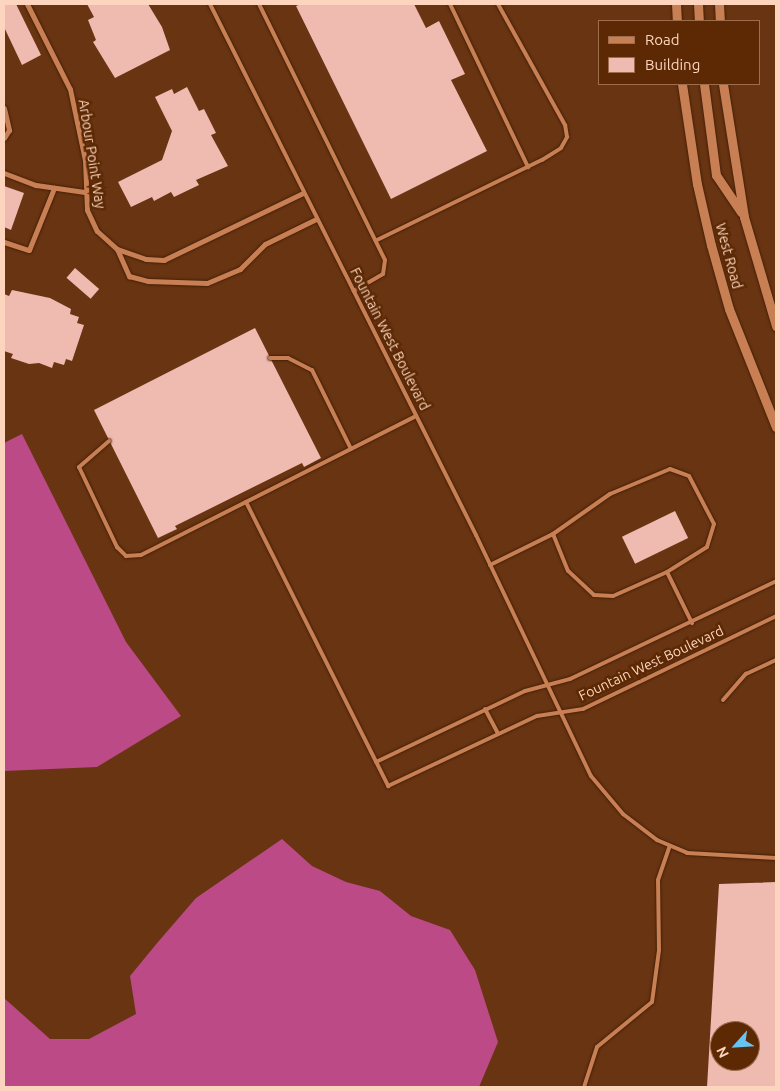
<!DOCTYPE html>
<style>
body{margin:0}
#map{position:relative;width:780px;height:1091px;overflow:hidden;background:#683412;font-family:Ubuntu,sans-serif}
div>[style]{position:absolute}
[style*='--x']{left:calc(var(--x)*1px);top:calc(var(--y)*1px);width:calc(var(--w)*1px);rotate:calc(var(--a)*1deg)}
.forest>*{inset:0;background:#bc4a86}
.building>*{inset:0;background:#efbab0;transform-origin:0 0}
.roads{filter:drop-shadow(0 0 1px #431f07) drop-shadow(0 0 1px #431f07)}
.service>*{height:4px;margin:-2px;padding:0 2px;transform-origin:2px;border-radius:2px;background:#c87f53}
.minor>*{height:5px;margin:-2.5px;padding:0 2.5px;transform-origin:2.5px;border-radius:2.5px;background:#c87f53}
.tertiary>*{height:9px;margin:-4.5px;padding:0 4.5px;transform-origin:4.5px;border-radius:4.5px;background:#c87f53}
span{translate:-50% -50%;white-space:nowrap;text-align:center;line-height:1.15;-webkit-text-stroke:5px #5c2904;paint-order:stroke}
.street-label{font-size:14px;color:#fdd5be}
.frame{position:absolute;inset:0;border:5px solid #fdd5be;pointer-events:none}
.legend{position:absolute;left:598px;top:20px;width:162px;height:65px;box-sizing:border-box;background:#5c2904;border:1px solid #9c6e4e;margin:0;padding:6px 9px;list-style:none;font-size:15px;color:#fdd5be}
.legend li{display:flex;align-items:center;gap:10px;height:25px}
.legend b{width:25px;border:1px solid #9c6e4e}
.north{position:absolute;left:710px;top:1021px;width:50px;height:50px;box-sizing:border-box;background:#5c2904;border:1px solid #9c6e4e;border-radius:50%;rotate:244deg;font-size:14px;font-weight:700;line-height:20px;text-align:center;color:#fdd5be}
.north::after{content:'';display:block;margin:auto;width:18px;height:22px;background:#67c4f0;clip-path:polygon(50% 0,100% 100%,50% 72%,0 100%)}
</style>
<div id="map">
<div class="forest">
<div style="clip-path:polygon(22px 434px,126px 642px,181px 716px,97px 767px,4px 771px,4px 443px)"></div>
<div style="clip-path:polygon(282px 839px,312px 866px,346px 882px,380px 891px,411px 916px,450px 930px,475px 970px,498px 1042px,479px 1087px,4px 1087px,4px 998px,50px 1039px,89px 1039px,136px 1014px,130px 976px,158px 942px,196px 898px)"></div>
</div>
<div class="building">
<div style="clip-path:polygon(4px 4px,16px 4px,41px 55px,22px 65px,4px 27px)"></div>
<div style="clip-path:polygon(87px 4px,148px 4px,162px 27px,170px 50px,115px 78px,93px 42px,96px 40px,88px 20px,94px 17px)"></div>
<div style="clip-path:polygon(301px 4px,414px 4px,426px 28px,439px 21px,465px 74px,451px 80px,487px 151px,391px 199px,296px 6px)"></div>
<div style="clip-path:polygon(187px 87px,199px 111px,204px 109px,216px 133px,211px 135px,228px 166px,196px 180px,199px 185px,174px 197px,171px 192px,154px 201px,152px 197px,131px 207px,118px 182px,162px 160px,172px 131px,155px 97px,172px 89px,174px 94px)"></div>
<div style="clip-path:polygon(4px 186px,24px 193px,11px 230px,4px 227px)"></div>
<div style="left:75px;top:268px;width:32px;height:13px;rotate:41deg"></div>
<div style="clip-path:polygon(12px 290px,50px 298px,71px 309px,70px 314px,79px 317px,77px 323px,84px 325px,72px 361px,66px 359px,64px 365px,54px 362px,52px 368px,39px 363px,29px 364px,11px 358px,13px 354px,4px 351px,4px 294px,9px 296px)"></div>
<div style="clip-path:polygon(255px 328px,321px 458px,304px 467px,302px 463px,175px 526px,177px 529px,158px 538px,94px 410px)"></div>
<div style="left:675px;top:511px;width:30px;height:59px;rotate:64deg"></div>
<div style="clip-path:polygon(evenodd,776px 882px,776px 1087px,707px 1087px,719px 884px,776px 882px,720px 1031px,750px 1031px,750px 1061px,720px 1061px,720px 1031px)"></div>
</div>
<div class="roads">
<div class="service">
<div style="--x:210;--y:4;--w:594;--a:63.39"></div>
<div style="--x:476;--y:535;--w:267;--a:64.5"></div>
<div style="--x:591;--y:776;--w:50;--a:49.9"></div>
<div style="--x:623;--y:814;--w:43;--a:37.4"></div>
<div style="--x:657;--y:840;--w:33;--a:23"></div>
<div style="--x:687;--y:853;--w:89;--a:3.2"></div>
<div style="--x:259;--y:4;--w:285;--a:63.8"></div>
<div style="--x:385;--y:260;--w:14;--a:98"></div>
<div style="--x:383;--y:274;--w:34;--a:150"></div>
<div style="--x:450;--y:4;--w:181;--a:64.4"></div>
<div style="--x:377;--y:240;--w:183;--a:-25.9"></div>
<div style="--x:542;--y:160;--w:22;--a:-32"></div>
<div style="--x:561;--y:148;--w:13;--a:-61"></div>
<div style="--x:567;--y:137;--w:12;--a:-99"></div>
<div style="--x:565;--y:125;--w:138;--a:-119"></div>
<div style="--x:270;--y:358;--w:18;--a:0"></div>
<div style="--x:288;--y:358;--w:27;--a:27"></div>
<div style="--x:312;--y:370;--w:88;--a:63.7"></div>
<div style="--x:109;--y:441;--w:40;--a:139"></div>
<div style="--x:79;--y:467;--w:89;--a:64.6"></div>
<div style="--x:117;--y:547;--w:13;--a:45"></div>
<div style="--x:126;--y:556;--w:15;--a:-4"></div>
<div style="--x:141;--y:555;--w:308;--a:-26.8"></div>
<div style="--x:246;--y:502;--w:318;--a:63.4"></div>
<div style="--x:388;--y:786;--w:165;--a:-25.2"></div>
<div style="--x:537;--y:716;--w:47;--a:-8.7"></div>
<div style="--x:583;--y:709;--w:214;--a:-25.7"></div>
<div style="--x:490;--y:565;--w:70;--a:-26.2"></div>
<div style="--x:553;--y:534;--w:70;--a:-35.1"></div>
<div style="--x:610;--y:494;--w:65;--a:-22.6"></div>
<div style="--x:670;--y:469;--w:20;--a:20"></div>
<div style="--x:689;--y:476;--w:54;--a:62.5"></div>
<div style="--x:714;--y:524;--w:24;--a:107"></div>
<div style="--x:707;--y:547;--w:47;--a:148"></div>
<div style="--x:667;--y:572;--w:59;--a:156"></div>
<div style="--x:613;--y:596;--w:19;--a:-177"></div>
<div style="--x:594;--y:595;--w:35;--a:-137"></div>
<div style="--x:568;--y:571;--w:40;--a:-112"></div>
<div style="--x:667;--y:572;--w:57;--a:63.9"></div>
<div style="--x:723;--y:700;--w:35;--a:-49"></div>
<div style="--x:746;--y:674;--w:33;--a:-25"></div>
<div style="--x:485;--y:709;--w:26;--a:62"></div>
<div style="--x:376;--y:762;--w:165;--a:-25.5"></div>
<div style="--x:525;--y:691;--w:47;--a:-14.9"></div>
<div style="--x:570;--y:679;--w:228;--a:-25.4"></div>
<div style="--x:584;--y:1087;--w:42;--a:-72"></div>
<div style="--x:597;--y:1047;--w:71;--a:-39.3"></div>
<div style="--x:652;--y:1002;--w:52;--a:-82.3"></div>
<div style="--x:659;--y:950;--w:70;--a:-90.8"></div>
<div style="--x:658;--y:880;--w:36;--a:-71"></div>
</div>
<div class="minor">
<div style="--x:27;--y:4;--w:95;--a:63.2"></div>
<div style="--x:70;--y:89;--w:73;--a:78.1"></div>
<div style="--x:85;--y:160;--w:50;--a:87.7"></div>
<div style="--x:87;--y:210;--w:23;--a:65"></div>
<div style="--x:97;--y:231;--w:27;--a:42"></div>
<div style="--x:4;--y:108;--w:23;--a:77"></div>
<div style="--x:9;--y:130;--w:9;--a:122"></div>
<div style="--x:4;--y:173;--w:34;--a:21"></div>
<div style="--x:36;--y:185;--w:49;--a:8.1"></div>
<div style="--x:303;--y:193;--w:154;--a:154.3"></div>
<div style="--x:164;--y:260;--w:18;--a:-177"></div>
<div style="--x:146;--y:259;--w:31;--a:-161"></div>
<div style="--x:117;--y:249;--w:30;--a:66"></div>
<div style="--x:129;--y:276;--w:20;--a:15"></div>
<div style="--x:148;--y:281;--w:59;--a:1.9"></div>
<div style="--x:207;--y:283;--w:36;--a:-23"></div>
<div style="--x:240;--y:269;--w:35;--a:-45"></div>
<div style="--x:265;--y:244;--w:57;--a:-26.1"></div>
<div style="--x:4;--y:242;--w:26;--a:18"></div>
<div style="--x:29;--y:250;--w:67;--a:-68"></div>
</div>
<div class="tertiary">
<div style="--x:676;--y:4;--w:17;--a:87"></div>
<div style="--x:698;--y:4;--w:17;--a:87"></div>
<div style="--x:719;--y:4;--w:17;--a:87"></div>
<div style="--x:682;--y:84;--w:101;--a:81.5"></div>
<div style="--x:697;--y:184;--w:63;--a:77.1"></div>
<div style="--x:711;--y:245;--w:66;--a:74.3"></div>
<div style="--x:729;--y:309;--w:127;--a:68.3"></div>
<div style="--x:704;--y:84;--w:92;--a:82.5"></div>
<div style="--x:716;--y:175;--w:45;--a:56"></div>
<div style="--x:723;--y:84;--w:135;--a:81"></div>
<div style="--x:744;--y:217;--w:114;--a:73.6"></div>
</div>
</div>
<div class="street-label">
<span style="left:92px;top:154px;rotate:81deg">Arbour Point Way</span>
<span style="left:729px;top:256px;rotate:75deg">West Road</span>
<span style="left:390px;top:339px;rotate:63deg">Fountain West Boulevard</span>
<span style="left:651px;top:663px;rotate:-25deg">Fountain West Boulevard</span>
</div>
<div class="frame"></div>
<ul class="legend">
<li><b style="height:6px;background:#c87f53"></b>Road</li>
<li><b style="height:14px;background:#efbab0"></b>Building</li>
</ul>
<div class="north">N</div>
</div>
